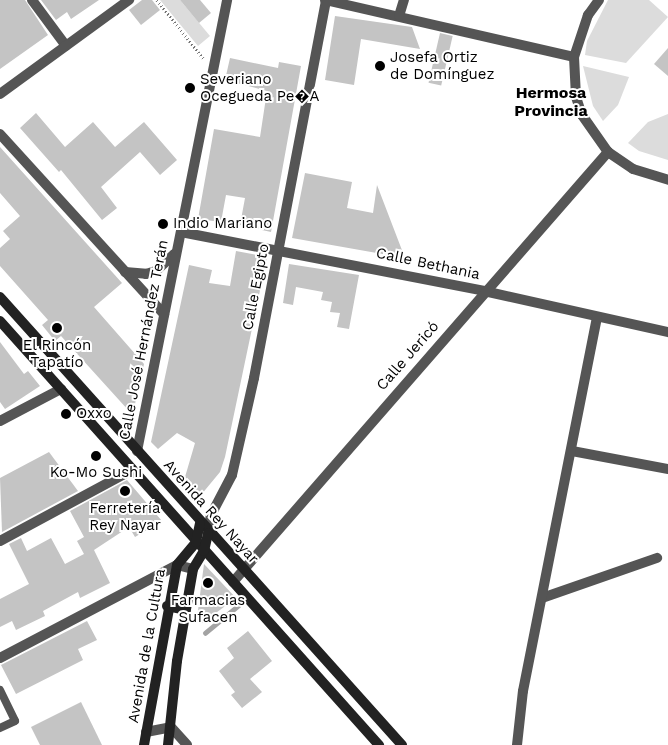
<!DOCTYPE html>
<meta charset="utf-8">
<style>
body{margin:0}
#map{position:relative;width:668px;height:745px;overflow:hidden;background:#fff;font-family:"Work Sans",sans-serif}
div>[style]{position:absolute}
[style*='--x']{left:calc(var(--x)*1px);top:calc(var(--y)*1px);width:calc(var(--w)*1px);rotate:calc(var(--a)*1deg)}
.green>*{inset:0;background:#dcdcdc}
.stream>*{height:4.5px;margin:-2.25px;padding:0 2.25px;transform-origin:2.25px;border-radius:2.25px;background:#a3a3a3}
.building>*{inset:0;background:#c4c4c4;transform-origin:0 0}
.path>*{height:2.5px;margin-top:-1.25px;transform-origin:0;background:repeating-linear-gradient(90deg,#777 0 1px,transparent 0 3.5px)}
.lane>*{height:8px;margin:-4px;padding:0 4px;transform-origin:4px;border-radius:4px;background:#555}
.street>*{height:10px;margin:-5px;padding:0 5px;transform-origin:5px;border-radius:5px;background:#555}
.secondary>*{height:10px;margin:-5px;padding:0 5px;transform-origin:5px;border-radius:5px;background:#222}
.dots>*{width:14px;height:14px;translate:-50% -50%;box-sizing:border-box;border:2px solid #fff;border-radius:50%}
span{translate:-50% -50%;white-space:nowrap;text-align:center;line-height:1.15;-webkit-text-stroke:4px #fff;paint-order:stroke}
.poi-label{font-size:15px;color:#000}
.left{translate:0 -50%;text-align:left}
.street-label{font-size:15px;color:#000}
.neighbourhood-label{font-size:16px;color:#000;font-weight:700}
</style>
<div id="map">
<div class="green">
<div style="clip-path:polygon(160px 0,180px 0,210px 36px,198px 46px)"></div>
<div style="clip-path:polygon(608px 0,649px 0,668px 17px,626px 63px,585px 55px,587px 41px)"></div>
<div style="clip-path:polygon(583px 66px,629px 77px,618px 105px,603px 121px,593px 106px)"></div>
<div style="clip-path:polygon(668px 114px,668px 160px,639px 151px,628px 143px,648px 122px)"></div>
</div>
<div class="stream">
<div style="--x:205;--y:633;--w:45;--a:-39.6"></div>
</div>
<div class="building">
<div style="clip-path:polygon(0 0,25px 0,48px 35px,0 69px)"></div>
<div style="clip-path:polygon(41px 0,99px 0,71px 19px,67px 12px,56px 20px)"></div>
<div style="clip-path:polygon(142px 0,152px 0,160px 10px,141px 25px,129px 10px)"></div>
<div style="clip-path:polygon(180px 0,200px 0,211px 13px,199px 23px)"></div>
<div style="clip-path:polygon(335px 16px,412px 27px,420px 49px,361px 39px,354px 85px,325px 80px)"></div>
<div style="left:440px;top:33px;width:13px;height:51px;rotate:13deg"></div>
<div style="clip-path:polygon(668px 48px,668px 76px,654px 64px)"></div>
<div style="clip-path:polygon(230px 58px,278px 68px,279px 62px,301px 66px,271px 232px,240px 225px,245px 198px,226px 195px,221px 222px,198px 219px,214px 129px,260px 137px,267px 91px,225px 80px)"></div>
<div style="clip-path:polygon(36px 113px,65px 147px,93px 122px,115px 147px,144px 122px,177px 160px,160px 175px,140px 152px,101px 187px,117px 208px,102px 220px,61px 170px,59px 172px,20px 128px)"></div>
<div style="clip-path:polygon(0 147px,122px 283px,94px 307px,144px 364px,135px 404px,129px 411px,61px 336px,55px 341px,42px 325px,48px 320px,0 266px,0 248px,10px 239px,3px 231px,20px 216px,0 193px)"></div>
<div style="clip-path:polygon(305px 173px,352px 182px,347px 208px,373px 213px,377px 185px,405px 258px,292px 238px)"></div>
<div style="clip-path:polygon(236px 251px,267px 257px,225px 457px,220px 472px,201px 495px,185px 477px,195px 443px,177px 433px,158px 449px,151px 442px,189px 265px,212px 270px,209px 283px,230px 286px)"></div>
<div style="clip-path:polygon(289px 264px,359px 275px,349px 329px,337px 327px,340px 313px,330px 312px,332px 302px,321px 300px,323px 292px,296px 287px,293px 305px,283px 303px)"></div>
<div style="clip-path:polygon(0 342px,24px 374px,28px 371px,40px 386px,5px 409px,0 402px)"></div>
<div style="clip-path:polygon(49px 452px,78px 491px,2px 532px,0 478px)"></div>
<div style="clip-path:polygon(127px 480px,162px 521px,135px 537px,129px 527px,94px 550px,110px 583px,80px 598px,78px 592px,43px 611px,45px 616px,16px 630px,12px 621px,0 627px,0 599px,29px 584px,9px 544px,21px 538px,27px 551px,51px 538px,65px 564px,84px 554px,77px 541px,84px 537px,70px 511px)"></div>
<div style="clip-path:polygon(204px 564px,236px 598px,201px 624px,197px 618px)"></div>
<div style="clip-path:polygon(87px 621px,97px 640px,78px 649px,83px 660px,16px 694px,1px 665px)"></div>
<div style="clip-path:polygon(248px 631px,272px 661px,250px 679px,262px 692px,242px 708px,231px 695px,235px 692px,219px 671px,234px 658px,227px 648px)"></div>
<div style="clip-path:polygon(81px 702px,102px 745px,40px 745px,31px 727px)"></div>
</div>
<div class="path">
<div style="--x:157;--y:0;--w:75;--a:51.5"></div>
</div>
<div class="lane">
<div style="--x:0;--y:690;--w:34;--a:64"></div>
<div style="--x:15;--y:721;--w:17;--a:155"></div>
</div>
<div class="street">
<div style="--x:32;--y:0;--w:57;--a:53.5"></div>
<div style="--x:325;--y:0;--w:255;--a:12.9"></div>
<div style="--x:599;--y:0;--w:19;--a:126"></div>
<div style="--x:588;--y:15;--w:44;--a:108.4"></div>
<div style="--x:574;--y:57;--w:40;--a:87.1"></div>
<div style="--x:576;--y:97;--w:19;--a:72"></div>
<div style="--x:582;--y:115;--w:45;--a:54.9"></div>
<div style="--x:608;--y:152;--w:30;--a:34"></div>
<div style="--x:633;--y:169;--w:37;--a:17"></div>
<div style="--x:399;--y:16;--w:17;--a:-73"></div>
<div style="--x:0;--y:94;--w:160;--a:-36.1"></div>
<div style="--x:0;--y:134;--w:244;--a:47.7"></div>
<div style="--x:181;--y:232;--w:309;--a:11"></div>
<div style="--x:484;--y:291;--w:189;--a:12.6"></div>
<div style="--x:125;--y:272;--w:21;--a:5"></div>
<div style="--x:146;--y:274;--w:10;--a:-17"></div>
<div style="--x:156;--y:271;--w:25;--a:-43"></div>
<div style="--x:0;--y:421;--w:69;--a:-27.7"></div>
<div style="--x:137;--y:451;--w:460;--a:-78.7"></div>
<div style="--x:572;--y:451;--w:98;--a:10.6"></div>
<div style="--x:208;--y:533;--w:18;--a:-81"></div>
<div style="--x:211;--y:515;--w:45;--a:-62.3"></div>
<div style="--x:232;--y:475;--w:99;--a:-77.2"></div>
<div style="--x:254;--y:378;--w:385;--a:-79.2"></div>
<div style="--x:0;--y:541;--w:150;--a:-28.3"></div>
<div style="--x:233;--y:582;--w:571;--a:-48.91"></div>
<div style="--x:542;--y:598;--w:122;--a:-19.2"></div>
<div style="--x:0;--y:658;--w:200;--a:-27.7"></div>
<div style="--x:177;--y:565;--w:16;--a:14"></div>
<div style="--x:146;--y:732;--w:25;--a:-11"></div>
<div style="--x:171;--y:727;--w:24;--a:48"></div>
<div style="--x:517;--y:745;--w:54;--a:-83.7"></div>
<div style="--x:523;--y:691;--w:381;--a:-78.8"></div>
</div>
<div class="secondary">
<div style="--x:0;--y:297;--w:602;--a:48.1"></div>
<div style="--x:0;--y:321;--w:569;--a:48.21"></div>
<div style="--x:167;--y:606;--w:19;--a:12"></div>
<div style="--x:144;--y:745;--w:183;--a:-79.6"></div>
<div style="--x:177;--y:565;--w:30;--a:-50"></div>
<div style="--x:196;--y:542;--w:19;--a:-78"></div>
<div style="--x:168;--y:745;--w:84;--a:-83.9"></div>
<div style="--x:177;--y:661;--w:93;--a:-80.1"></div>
<div style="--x:193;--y:569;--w:21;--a:-59"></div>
<div style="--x:204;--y:551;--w:18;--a:-77"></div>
</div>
<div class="dots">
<div style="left:380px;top:66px;background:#000"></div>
<div style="left:190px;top:88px;background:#000"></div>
<div style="left:163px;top:224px;background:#000"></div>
<div style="left:57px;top:328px;background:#000"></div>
<div style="left:66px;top:414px;background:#000"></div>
<div style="left:96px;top:456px;background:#000"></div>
<div style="left:125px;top:491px;background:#000"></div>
<div style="left:208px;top:583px;background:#000"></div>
</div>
<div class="poi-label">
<span class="left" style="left:390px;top:66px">Josefa Ortiz<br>de Domínguez</span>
<span class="left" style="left:200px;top:88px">Severiano<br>Ocegueda Pe�A</span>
<span class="left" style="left:173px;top:224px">Indio Mariano</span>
<span style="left:57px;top:354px">El Rincón<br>Tapatío</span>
<span class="left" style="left:76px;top:414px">Oxxo</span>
<span style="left:96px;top:473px">Ko-Mo Sushi</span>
<span style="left:125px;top:517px">Ferretería<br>Rey Nayar</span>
<span style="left:208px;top:609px">Farmacias<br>Sufacen</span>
</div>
<div class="street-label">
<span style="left:428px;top:264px;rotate:12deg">Calle Bethania</span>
<span style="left:256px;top:287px;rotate:-79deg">Calle Egipto</span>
<span style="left:144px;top:340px;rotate:-79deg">Calle José Hernández Terán</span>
<span style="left:408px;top:356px;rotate:-49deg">Calle Jericó</span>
<span style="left:211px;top:512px;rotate:48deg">Avenida Rey Nayar</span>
<span style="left:147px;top:646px;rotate:-80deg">Avenida de la Cultura</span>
</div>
<div class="neighbourhood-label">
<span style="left:551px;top:102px">Hermosa<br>Provincia</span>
</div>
</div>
